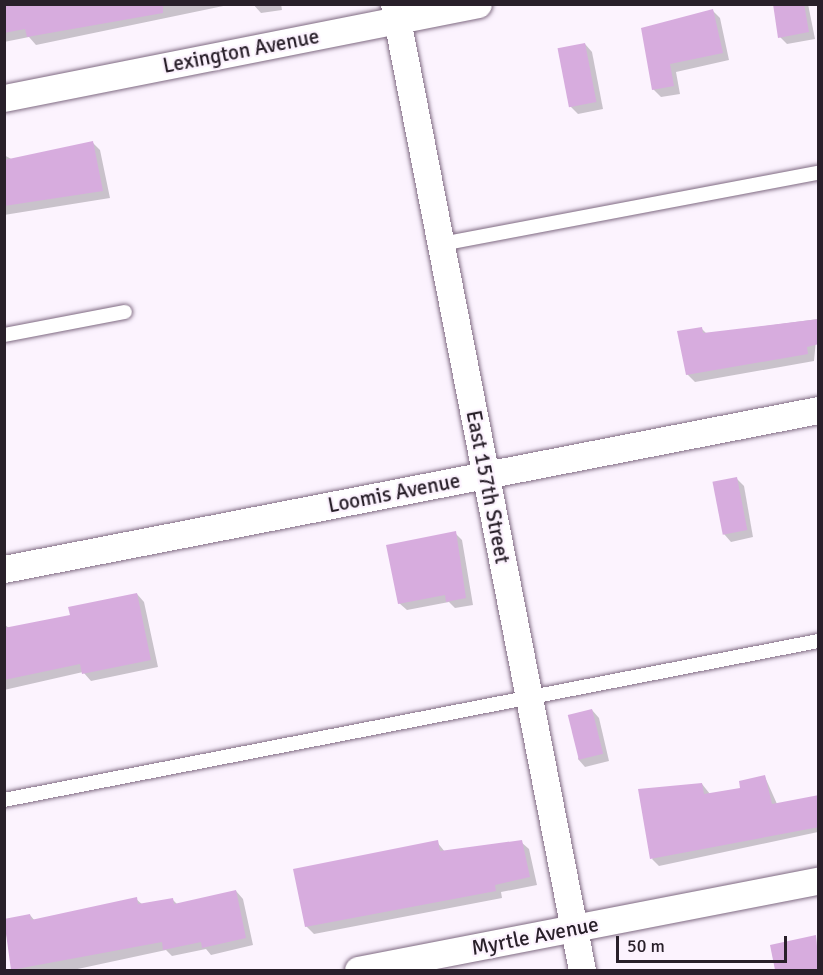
<!DOCTYPE html>
<style>
body{margin:0}
#map{position:relative;width:823px;height:975px;overflow:hidden;background:#fcf3fe;font-family:Signika,sans-serif}
div>[style]{position:absolute}
[style*='--x']{left:calc(var(--x)*1px);top:calc(var(--y)*1px);width:calc(var(--w)*1px);rotate:calc(var(--a)*1deg)}
.shadow>*{inset:0;background:#0003}
.building>*{inset:0;background:#d7acde;transform-origin:0 0}
.roads{filter:drop-shadow(0 0 2px #7f6a82) drop-shadow(0 0 2px #7f6a82)}
.lane>*{height:14px;margin:-7px;padding:0 7px;transform-origin:7px;border-radius:7px;background:#fff}
.street>*{height:27px;margin:-13.5px;padding:0 13.5px;transform-origin:13.5px;border-radius:13.5px;background:#fff}
span{translate:-50% -50%;white-space:nowrap;text-align:center;line-height:1.15;-webkit-text-stroke:4.5px #fcf3fe;paint-order:stroke}
.street-label{font-size:21px;color:#29202a}
.frame{position:absolute;inset:0;border:6px solid #29202a;pointer-events:none}
.scale{position:absolute;left:616px;top:936px;width:171px;height:27px;box-sizing:border-box;border:3px solid #29202a;border-top:0;padding-left:8px;font-size:18px;line-height:21px;white-space:nowrap;color:#29202a;-webkit-text-stroke:4px #fcf3fe;paint-order:stroke}
</style>
<div id="map">
<div class="shadow">
<div style="clip-path:polygon(4px 4px,233px 4px,36px 45px,29px 37px,4px 42px)"></div>
<div style="clip-path:polygon(253px 4px,281px 4px,282px 10px,261px 13px)"></div>
<div style="clip-path:polygon(774px 4px,808px 4px,815px 39px,787px 44px,780px 37px)"></div>
<div style="clip-path:polygon(712px 10px,720px 18px,729px 60px,676px 72px,680px 94px,661px 97px,653px 89px,643px 29px)"></div>
<div style="clip-path:polygon(585px 44px,592px 52px,603px 109px,578px 114px,570px 106px)"></div>
<div style="clip-path:polygon(93px 143px,100px 150px,110px 198px,4px 215px,4px 155px,13px 160px)"></div>
<div style="clip-path:polygon(818px 319px,814px 361px,695px 382px,687px 374px,701px 328px,707px 334px)"></div>
<div style="clip-path:polygon(736px 478px,744px 486px,753px 537px,731px 542px,724px 534px)"></div>
<div style="clip-path:polygon(455px 533px,462px 540px,473px 605px,455px 608px,449px 602px,407px 610px,399px 603px)"></div>
<div style="clip-path:polygon(137px 594px,144px 602px,158px 667px,91px 681px,83px 672px,4px 690px,4px 624px,10px 629px,71px 616px)"></div>
<div style="clip-path:polygon(592px 710px,599px 718px,609px 761px,585px 767px,578px 759px)"></div>
<div style="clip-path:polygon(765px 777px,777px 804px,818px 797px,818px 832px,659px 866px,652px 859px,702px 784px,710px 794px,742px 789px)"></div>
<div style="clip-path:polygon(437px 842px,445px 852px,521px 842px,529px 849px,537px 885px,501px 892px,502px 898px,314px 934px,306px 926px)"></div>
<div style="clip-path:polygon(236px 891px,243px 899px,253px 945px,211px 955px,206px 949px,172px 956px,166px 950px,73px 970px,13px 970px,4px 921px,30px 915px,35px 921px,136px 899px,143px 905px,172px 899px,178px 905px)"></div>
<div style="clip-path:polygon(816px 937px,818px 970px,777px 970px,771px 946px)"></div>
</div>
<div class="building">
<div style="clip-path:polygon(4px 4px,163px 4px,163px 13px,27px 37px,25px 29px,4px 33px)"></div>
<div style="clip-path:polygon(773px 4px,804px 4px,809px 32px,778px 38px)"></div>
<div style="clip-path:polygon(713px 9px,723px 53px,670px 64px,674px 86px,652px 90px,641px 28px)"></div>
<div style="left:585px;top:43px;width:60px;height:28px;rotate:79deg"></div>
<div style="clip-path:polygon(93px 141px,103px 191px,4px 206px,4px 160px)"></div>
<div style="clip-path:polygon(819px 319px,819px 344px,807px 347px,808px 354px,686px 375px,677px 331px,702px 327px,703px 333px)"></div>
<div style="left:737px;top:477px;width:54px;height:25px;rotate:79deg"></div>
<div style="clip-path:polygon(456px 531px,466px 598px,446px 602px,445px 595px,398px 604px,386px 545px)"></div>
<div style="clip-path:polygon(137px 593px,151px 660px,82px 674px,80px 664px,4px 680px,4px 628px,70px 615px,68px 607px)"></div>
<div style="left:592px;top:709px;width:46px;height:25px;rotate:76deg"></div>
<div style="clip-path:polygon(765px 775px,772px 804px,819px 795px,819px 827px,650px 859px,638px 789px,702px 783px,704px 794px,740px 788px,739px 781px)"></div>
<div style="clip-path:polygon(438px 840px,440px 851px,522px 840px,530px 877px,495px 885px,496px 891px,305px 927px,293px 869px)"></div>
<div style="clip-path:polygon(236px 890px,246px 938px,202px 948px,201px 942px,163px 950px,162px 942px,11px 970px,4px 919px,30px 914px,31px 920px,137px 897px,138px 904px,173px 898px,174px 904px)"></div>
<div style="clip-path:polygon(816px 935px,819px 970px,775px 970px,770px 945px)"></div>
</div>
<div class="roads">
<div class="lane">
<div style="--x:441;--y:244;--w:384;--a:-10.7"></div>
<div style="--x:4;--y:335;--w:123;--a:-10.8"></div>
<div style="--x:4;--y:800;--w:829;--a:-11.05"></div>
</div>
<div class="street">
<div style="--x:394;--y:4;--w:984;--a:78.99"></div>
<div style="--x:4;--y:98;--w:483;--a:-11.2"></div>
<div style="--x:4;--y:569;--w:829;--a:-11.05"></div>
<div style="--x:358;--y:970;--w:469;--a:-11"></div>
</div>
</div>
<div class="street-label">
<span style="left:241px;top:51px;rotate:-11deg">Lexington Avenue</span>
<span style="left:488px;top:487px;rotate:79deg">East 157th Street</span>
<span style="left:394px;top:493px;rotate:-11deg">Loomis Avenue</span>
<span style="left:535px;top:936px;rotate:-11deg">Myrtle Avenue</span>
</div>
<div class="frame"></div>
<div class="scale">50 m</div>
</div>
